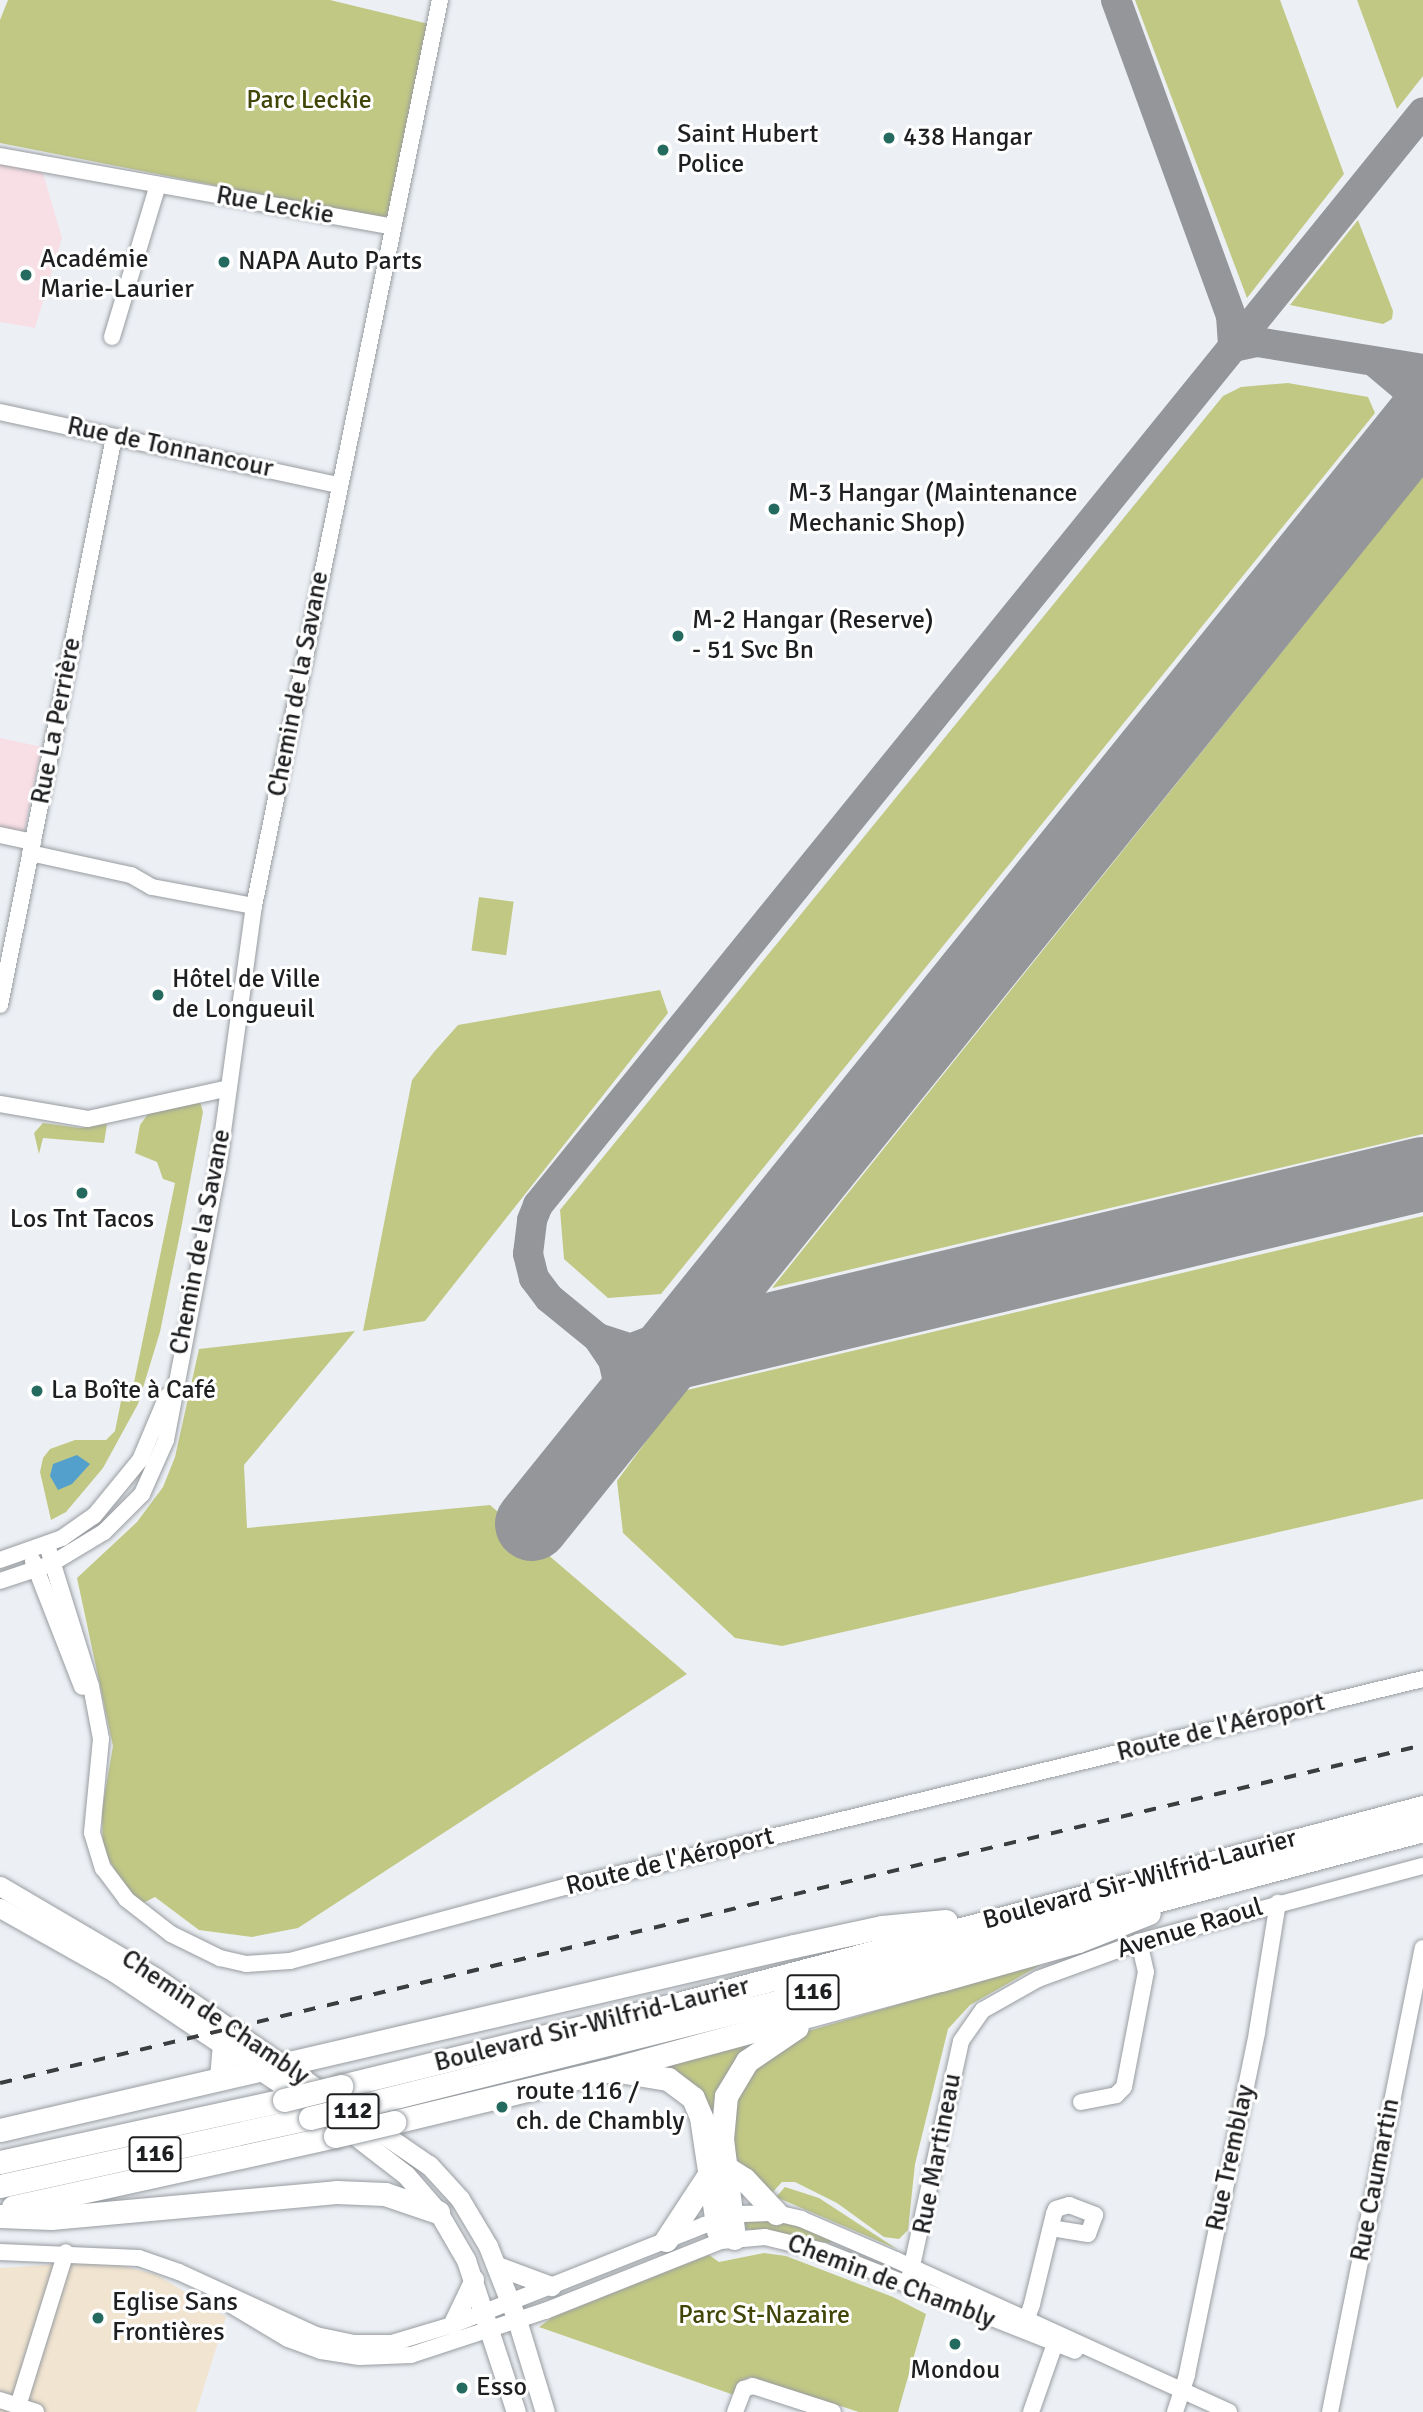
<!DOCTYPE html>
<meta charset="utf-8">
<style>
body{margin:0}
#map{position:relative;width:1423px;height:2412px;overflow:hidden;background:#ecf0f5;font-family:Signika,sans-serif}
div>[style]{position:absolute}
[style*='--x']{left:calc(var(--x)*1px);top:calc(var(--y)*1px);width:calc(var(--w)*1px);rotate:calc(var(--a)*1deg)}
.industrial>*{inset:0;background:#f1e4d0}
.education>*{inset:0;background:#f8dee5}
.green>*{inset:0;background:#c1c884;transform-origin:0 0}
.water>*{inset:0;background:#54a0cd}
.taxiway>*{height:30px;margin:-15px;padding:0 15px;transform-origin:15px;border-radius:15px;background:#94969a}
.runway>*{height:74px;margin:-37px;padding:0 37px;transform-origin:37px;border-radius:37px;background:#94969a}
.roads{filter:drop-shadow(0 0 2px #989ca0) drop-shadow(0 0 2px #989ca0)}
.minor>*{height:16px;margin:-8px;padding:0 8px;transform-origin:8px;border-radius:8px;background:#fff}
.major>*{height:19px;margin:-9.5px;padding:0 9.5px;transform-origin:9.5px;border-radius:9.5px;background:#fff}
.highway>*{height:23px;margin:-11.5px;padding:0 11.5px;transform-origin:11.5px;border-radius:11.5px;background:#fff}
.rail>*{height:3.5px;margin-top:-1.75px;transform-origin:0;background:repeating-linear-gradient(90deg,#3b3d3f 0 12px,transparent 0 24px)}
.bridges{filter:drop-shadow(0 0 2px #989ca0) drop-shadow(0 0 2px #989ca0)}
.highway-bridge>*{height:23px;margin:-11.5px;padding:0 11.5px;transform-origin:11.5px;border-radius:11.5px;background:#fff}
.dots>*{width:19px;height:19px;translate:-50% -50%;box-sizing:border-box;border:4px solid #fff;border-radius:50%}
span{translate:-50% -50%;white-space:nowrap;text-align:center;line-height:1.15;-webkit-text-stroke:6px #fff;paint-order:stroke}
.shield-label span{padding:2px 5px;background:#fff;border:2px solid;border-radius:5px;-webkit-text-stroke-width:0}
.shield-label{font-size:24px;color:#1e1f21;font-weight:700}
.park-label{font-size:26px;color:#424508}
.poi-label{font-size:26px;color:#1e1f21}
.left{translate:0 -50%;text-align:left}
.street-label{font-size:26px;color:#1e1f21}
</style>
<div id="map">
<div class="industrial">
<div style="clip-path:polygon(76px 2263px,120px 2265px,157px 2275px,226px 2317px,196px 2412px,0 2412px,0 2268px)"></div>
</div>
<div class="education">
<div style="clip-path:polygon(0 156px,40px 163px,62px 238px,35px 328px,0 322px)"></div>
<div style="clip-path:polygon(0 738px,42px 747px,24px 832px,0 827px)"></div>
</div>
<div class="green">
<div style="clip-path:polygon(8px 0,330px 0,429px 24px,391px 220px,0 143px,0 20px)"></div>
<div style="clip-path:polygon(1135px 0,1280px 0,1344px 174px,1247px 298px)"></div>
<div style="clip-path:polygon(1357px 0,1423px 0,1423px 76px,1397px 109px)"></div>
<div style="clip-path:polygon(1358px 220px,1393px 311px,1392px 319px,1383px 324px,1290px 305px)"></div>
<div style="clip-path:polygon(1288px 383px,1368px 397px,1375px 413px,661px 1294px,608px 1298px,564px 1259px,560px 1210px,1223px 396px,1241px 387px)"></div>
<div style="clip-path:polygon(1423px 476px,1423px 1134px,772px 1288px,1415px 486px)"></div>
<div style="left:479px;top:897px;width:35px;height:54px;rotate:8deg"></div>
<div style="clip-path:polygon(660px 990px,668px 1013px,425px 1321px,363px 1331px,412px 1080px,434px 1052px,458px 1025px)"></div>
<div style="clip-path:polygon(200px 1102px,203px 1112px,181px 1229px,160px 1332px,138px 1404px,103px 1468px,66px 1512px,51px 1520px,40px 1472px,43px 1458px,50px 1449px,75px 1440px,106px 1440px,115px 1431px,121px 1401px,130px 1402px,175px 1183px,163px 1179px,157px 1162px,135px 1153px,140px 1125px,148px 1114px)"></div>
<div style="clip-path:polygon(43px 1123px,80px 1128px,107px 1124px,104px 1143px,43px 1138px,39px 1154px,34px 1133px)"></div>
<div style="clip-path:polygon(1423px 1216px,1423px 1499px,782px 1646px,735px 1638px,623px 1533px,617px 1481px,683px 1391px)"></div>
<div style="clip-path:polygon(355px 1331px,244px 1465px,247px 1528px,490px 1505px,687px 1674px,298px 1928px,252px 1937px,199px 1930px,155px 1897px,137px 1906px,103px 1850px,102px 1810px,113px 1746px,77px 1578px,137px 1522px,163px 1487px,175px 1457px,199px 1349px)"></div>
<div style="clip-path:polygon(1049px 1960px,970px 2005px,948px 2029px,915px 2164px,908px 2230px,899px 2239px,884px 2237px,837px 2203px,795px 2182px,782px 2182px,771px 2194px,740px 2165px,732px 2147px,736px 2085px,788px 2037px)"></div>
<div style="clip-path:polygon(788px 2024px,717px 2104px,709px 2129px,655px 2065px)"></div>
<div style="clip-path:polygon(785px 2187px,819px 2198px,897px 2249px,776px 2197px)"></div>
<div style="clip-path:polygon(744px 2220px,787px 2222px,832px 2239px,830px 2243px,746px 2229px)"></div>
<div style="clip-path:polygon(764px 2253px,786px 2256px,893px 2297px,926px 2314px,898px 2412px,859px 2412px,750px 2377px,741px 2381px,734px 2395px,539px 2327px,553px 2317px,709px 2255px,719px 2262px)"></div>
</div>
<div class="water">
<div style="clip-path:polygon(77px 1455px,90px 1464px,72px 1484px,58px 1490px,50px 1476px,53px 1464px)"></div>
</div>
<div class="taxiway">
<div style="--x:1116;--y:0;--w:336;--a:70"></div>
<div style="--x:1231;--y:316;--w:31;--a:86"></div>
<div style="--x:1233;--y:347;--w:25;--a:-12"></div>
<div style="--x:1257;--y:342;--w:168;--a:9.2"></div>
<div style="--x:1377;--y:364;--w:38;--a:40"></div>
<div style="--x:1406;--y:388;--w:19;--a:74"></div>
<div style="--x:1411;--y:406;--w:36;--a:100"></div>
<div style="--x:732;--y:1276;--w:34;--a:127"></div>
<div style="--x:712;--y:1303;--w:13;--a:99"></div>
<div style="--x:710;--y:1316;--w:20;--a:57"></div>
<div style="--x:721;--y:1333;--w:16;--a:15"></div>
<div style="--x:598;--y:1338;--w:27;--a:56"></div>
<div style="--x:613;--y:1360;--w:23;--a:77"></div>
<div style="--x:618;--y:1382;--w:48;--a:102"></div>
<div style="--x:637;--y:1346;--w:60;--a:-20.6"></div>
<div style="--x:669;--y:1354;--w:34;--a:-173"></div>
<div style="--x:635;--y:1350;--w:39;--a:-162"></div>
<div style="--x:598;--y:1338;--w:63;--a:-140.8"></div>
<div style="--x:549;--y:1298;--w:25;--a:-127"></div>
<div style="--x:534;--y:1278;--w:25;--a:-104"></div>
<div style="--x:528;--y:1254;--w:34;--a:-83"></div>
<div style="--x:532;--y:1220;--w:16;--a:-68"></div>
<div style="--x:538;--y:1205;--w:1406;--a:-51"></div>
</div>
<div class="runway">
<div style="--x:669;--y:1354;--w:775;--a:-13.43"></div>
<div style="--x:532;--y:1524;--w:1420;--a:-51.14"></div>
</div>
<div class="roads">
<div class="minor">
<div style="--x:0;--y:156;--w:399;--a:10.2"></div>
<div style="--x:112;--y:337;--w:159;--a:-73.2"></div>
<div style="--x:0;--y:412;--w:347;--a:12.2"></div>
<div style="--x:0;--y:835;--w:34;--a:12"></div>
<div style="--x:30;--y:853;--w:103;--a:12.3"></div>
<div style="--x:131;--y:875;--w:24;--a:30"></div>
<div style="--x:152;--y:887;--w:104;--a:10.6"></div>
<div style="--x:0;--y:1005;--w:579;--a:-78.65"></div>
<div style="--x:0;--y:1104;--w:89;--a:9.7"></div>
<div style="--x:88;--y:1119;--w:144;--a:-12.4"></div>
<div style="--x:47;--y:1545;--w:148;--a:72.7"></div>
<div style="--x:91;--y:1686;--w:54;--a:79.3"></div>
<div style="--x:101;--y:1739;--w:94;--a:95.5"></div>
<div style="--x:92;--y:1833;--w:37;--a:73"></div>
<div style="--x:103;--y:1868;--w:39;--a:53"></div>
<div style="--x:126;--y:1899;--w:57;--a:37.9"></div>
<div style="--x:171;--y:1934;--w:55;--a:26.1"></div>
<div style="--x:220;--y:1958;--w:27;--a:13"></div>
<div style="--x:246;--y:1964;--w:44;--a:-3.9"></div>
<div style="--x:290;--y:1961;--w:285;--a:-15.1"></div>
<div style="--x:565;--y:1887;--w:883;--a:-13.63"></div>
<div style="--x:0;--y:1560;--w:66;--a:-19.5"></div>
<div style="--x:62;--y:1538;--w:39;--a:-35"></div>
<div style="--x:94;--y:1516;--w:72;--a:-50.6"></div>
<div style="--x:140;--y:1460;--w:69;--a:-67.1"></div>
<div style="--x:33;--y:1561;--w:135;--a:68.7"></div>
<div style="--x:0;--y:1581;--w:54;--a:-18.4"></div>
<div style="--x:51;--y:1564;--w:62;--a:-31.1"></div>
<div style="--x:104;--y:1532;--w:54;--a:-45"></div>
<div style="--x:142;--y:1494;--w:59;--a:-66"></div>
<div style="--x:166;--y:1440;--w:277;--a:-79.2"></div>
<div style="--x:218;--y:1168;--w:264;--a:-82.2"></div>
<div style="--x:254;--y:906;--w:925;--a:-78.4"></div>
<div style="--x:1081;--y:2102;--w:36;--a:-11"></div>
<div style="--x:1116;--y:2095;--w:11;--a:-45"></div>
<div style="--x:1124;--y:2087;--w:117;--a:-79.2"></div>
<div style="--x:1146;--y:1972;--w:31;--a:-103"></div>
<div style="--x:0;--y:2252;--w:139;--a:2.5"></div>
<div style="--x:139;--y:2258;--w:42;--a:19.3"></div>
<div style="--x:179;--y:2272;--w:151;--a:24.7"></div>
<div style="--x:316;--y:2335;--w:39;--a:12"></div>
<div style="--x:354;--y:2343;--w:38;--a:0"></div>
<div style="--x:392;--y:2343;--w:63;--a:-16.7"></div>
<div style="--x:452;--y:2325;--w:271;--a:-21.6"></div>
<div style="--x:704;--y:2225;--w:41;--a:-15.8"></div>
<div style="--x:743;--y:2214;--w:33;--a:-2"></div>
<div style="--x:776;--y:2213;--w:26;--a:13"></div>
<div style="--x:801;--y:2219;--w:103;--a:23.3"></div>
<div style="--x:896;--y:2260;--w:366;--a:24.5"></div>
<div style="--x:910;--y:2275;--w:239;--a:-77.7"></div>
<div style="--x:961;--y:2041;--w:38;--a:-55"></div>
<div style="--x:983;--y:2010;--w:63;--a:-29.4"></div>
<div style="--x:1038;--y:1979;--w:108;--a:-20.1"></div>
<div style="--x:1139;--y:1942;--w:294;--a:-15"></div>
<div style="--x:231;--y:2305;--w:66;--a:30.8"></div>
<div style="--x:288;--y:2339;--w:35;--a:20"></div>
<div style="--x:321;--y:2351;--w:39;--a:9"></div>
<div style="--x:360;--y:2357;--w:51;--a:-2.2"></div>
<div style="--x:411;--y:2355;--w:141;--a:-18.2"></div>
<div style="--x:545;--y:2311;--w:189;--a:-21.7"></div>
<div style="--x:721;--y:2241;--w:44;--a:-5.2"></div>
<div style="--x:765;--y:2237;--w:60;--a:13.6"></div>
<div style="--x:823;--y:2251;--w:271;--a:21.6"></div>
<div style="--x:1027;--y:2318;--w:15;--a:-70"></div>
<div style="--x:1032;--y:2304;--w:93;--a:-76.3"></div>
<div style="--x:1054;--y:2214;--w:5;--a:-68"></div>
<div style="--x:1056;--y:2209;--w:14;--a:-17"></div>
<div style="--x:1069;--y:2205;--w:28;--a:21"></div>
<div style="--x:1095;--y:2215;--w:20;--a:110"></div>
<div style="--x:1088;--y:2234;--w:37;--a:-171"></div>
<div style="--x:0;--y:2400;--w:19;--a:18"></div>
<div style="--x:18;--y:2406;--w:161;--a:-72.7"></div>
<div style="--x:18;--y:2406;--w:19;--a:18"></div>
<div style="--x:735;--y:2412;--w:25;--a:-69"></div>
<div style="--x:744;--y:2389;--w:9;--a:-18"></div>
<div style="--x:753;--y:2386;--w:84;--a:18"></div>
<div style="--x:1031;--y:2412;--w:82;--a:-70.7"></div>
<div style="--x:1175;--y:2412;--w:40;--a:-72"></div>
<div style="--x:1187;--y:2374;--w:349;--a:-78.4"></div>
<div style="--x:1257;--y:2032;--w:131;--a:-80.8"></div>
<div style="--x:1330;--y:2412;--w:473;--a:-78.7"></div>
</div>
<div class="major">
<div style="--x:0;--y:1886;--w:180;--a:30.4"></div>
<div style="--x:155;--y:1977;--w:332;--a:34.5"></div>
<div style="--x:429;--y:2165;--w:46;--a:47.6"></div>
<div style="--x:460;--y:2199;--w:55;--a:59.2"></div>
<div style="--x:488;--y:2246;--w:79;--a:68.6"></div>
<div style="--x:517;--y:2320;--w:96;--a:73.1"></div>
<div style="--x:0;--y:1908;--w:131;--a:29.3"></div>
<div style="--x:114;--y:1972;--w:272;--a:33.9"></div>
<div style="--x:340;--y:2124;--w:83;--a:37.7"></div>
<div style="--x:406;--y:2175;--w:49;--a:49.1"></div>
<div style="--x:438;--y:2212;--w:56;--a:59.7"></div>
<div style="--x:466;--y:2260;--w:160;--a:71.8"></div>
<div style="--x:497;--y:2266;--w:58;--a:20.3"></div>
<div style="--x:452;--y:2325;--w:51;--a:-64.4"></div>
</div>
<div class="highway">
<div style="--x:619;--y:2071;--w:50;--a:9.3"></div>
<div style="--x:668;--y:2079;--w:31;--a:37"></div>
<div style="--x:693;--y:2098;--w:21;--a:67"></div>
<div style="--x:701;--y:2117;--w:115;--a:81.5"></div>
<div style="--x:221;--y:2078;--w:32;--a:-85"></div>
<div style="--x:341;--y:2086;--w:343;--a:-13.7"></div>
<div style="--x:674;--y:2005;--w:775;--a:-14.81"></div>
<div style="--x:367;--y:2104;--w:425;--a:-14"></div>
<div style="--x:779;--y:2001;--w:666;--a:-14.87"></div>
<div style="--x:394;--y:2122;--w:217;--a:-13.6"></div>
<div style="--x:605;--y:2071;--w:348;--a:-15.2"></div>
<div style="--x:941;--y:1980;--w:142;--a:-15.9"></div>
<div style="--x:1078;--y:1941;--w:76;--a:-21.5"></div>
<div style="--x:0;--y:2130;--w:815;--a:-13.05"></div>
<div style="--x:794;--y:1946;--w:90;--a:-12.2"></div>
<div style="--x:882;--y:1927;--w:64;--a:-5.4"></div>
<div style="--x:0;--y:2162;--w:291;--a:-12.3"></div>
<div style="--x:725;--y:2167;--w:22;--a:32"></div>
<div style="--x:744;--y:2179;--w:47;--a:46.7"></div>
<div style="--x:0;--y:2186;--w:317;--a:-12.4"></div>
<div style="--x:13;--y:2207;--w:330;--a:-12.4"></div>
<div style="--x:0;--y:2216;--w:51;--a:2.2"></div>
<div style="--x:51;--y:2218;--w:286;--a:-5.2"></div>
<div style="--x:336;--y:2192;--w:49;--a:2.3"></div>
<div style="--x:385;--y:2194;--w:56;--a:18.8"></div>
<div style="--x:734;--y:2238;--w:100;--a:-96.9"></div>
<div style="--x:722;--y:2139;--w:43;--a:-84.7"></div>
<div style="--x:726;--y:2096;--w:41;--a:-59"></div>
<div style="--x:747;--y:2061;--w:60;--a:-34.2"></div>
<div style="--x:666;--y:2240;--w:77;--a:-56.7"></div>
</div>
</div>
<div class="rail">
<div style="--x:0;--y:2083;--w:1463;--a:-13.36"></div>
</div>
<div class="bridges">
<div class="highway-bridge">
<div style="--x:284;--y:2100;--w:59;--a:-13.8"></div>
<div style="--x:310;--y:2118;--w:59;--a:-13.8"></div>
<div style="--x:335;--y:2136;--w:61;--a:-13.3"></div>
</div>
</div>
<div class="dots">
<div style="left:889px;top:138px;background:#246a5f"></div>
<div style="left:663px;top:150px;background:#246a5f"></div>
<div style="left:224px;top:262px;background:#246a5f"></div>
<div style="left:26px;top:275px;background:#246a5f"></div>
<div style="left:774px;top:509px;background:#246a5f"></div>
<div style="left:678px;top:636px;background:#246a5f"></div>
<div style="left:158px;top:995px;background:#246a5f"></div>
<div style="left:82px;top:1193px;background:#246a5f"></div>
<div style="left:37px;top:1391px;background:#246a5f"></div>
<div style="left:502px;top:2107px;background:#246a5f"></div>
<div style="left:98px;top:2318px;background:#246a5f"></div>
<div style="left:955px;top:2344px;background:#246a5f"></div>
<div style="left:462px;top:2388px;background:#246a5f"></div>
</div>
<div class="shield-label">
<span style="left:813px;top:1992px">116</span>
<span style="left:353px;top:2111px">112</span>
<span style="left:155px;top:2154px">116</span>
</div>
<div class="park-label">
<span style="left:309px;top:101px">Parc Leckie</span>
<span style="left:764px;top:2316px">Parc St-Nazaire</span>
</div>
<div class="poi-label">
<span class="left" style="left:677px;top:150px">Saint Hubert<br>Police</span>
<span class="left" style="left:903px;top:138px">438 Hangar</span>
<span class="left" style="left:40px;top:275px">Académie<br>Marie-Laurier</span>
<span class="left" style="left:238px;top:262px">NAPA Auto Parts</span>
<span class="left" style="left:788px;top:509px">M-3 Hangar (Maintenance<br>Mechanic Shop)</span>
<span class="left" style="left:692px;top:636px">M-2 Hangar (Reserve)<br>- 51 Svc Bn</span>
<span class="left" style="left:172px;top:995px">Hôtel de Ville<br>de Longueuil</span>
<span style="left:82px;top:1220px">Los Tnt Tacos</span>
<span class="left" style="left:51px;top:1391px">La Boîte à Café</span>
<span class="left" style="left:516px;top:2107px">route 116 /<br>ch. de Chambly</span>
<span class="left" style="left:112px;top:2318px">Eglise Sans<br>Frontières</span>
<span style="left:955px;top:2371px">Mondou</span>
<span class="left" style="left:476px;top:2388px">Esso</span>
</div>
<div class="street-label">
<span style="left:275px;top:206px;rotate:10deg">Rue Leckie</span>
<span style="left:170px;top:448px;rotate:12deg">Rue de Tonnancour</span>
<span style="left:299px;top:684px;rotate:-79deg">Chemin de la Savane</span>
<span style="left:57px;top:721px;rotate:-79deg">Rue La Perrière</span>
<span style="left:201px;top:1242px;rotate:-79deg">Chemin de la Savane</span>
<span style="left:1221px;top:1728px;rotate:-14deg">Route de l'Aéroport</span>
<span style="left:670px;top:1862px;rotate:-14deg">Route de l'Aéroport</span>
<span style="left:1140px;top:1880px;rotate:-15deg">Boulevard Sir-Wilfrid-Laurier</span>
<span style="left:1190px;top:1929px;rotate:-17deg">Avenue Raoul</span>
<span style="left:215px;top:2018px;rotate:34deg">Chemin de Chambly</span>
<span style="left:592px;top:2025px;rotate:-14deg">Boulevard Sir-Wilfrid-Laurier</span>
<span style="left:938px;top:2154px;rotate:-79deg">Rue Martineau</span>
<span style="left:1231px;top:2158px;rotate:-78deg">Rue Tremblay</span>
<span style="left:1376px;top:2180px;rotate:-79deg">Rue Caumartin</span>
<span style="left:891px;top:2282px;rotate:21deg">Chemin de Chambly</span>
</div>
</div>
